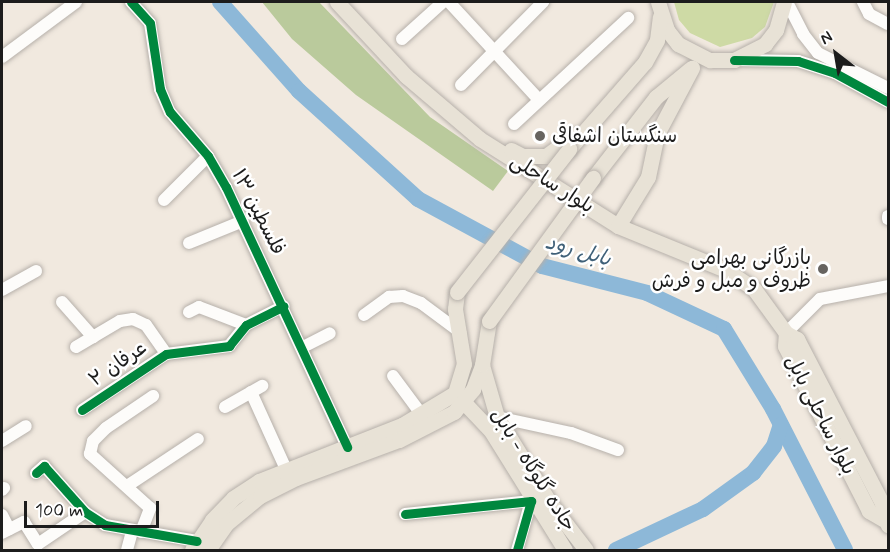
<!DOCTYPE html>
<meta charset="utf-8">
<style>
body{margin:0}
#map{position:relative;width:890px;height:552px;overflow:hidden;background:#f1e9df;font-family:Mynerve,"Playpen Sans Arabic",sans-serif}
div>[style]{position:absolute}
[style*='--x']{left:calc(var(--x)*1px);top:calc(var(--y)*1px);width:calc(var(--w)*1px);rotate:calc(var(--a)*1deg)}
.green>*{inset:0;background:#cedaa5}
.forest>*{inset:0;background:#baca9c}
.river>*{height:16px;margin:-8px;padding:0 8px;transform-origin:8px;border-radius:8px;background:#8db8d8}
.roads{filter:drop-shadow(0 0 2px #b6b0aa) drop-shadow(0 0 2px #b6b0aa)}
.minor>*{height:12px;margin:-6px;padding:0 6px;transform-origin:6px;border-radius:6px;background:#fdfcfa}
.major>*{height:15px;margin:-7.5px;padding:0 7.5px;transform-origin:7.5px;border-radius:7.5px;background:#e8e2d6}
.bridges{filter:drop-shadow(0 0 2px #b6b0aa) drop-shadow(0 0 2px #b6b0aa)}
.major-bridge>*{height:15px;margin:-7.5px;padding:0 7.5px;transform-origin:7.5px;border-radius:7.5px;background:#e8e2d6}
.cycleway>*{height:9px;margin:-4.5px;padding:0 4.5px;transform-origin:4.5px;border-radius:4.5px;background:#00873e}
.dots>*{width:16px;height:16px;translate:-50% -50%;box-sizing:border-box;border:3px solid #fff;border-radius:50%}
span{translate:-50% -50%;white-space:nowrap;text-align:center;line-height:1.15;-webkit-text-stroke:5px #fff;paint-order:stroke}
.poi-label{font-size:20px;color:#1c1c1c}
.left{translate:0 -50%;text-align:left}
.right{translate:-100% -50%;text-align:right}
.street-label{font-size:20px;color:#1c1c1c}
.water-label{font-size:21px;color:#3f6078;font-style:italic}
.frame{position:absolute;inset:0;border:3px solid #1c1c1c;pointer-events:none}
.north{position:absolute;left:806px;top:24px;width:60px;height:60px;-webkit-text-stroke:4px #fff;paint-order:stroke;rotate:329deg;font-size:16px;font-weight:700;line-height:24px;text-align:center;color:#1c1c1c}
.north::after{content:'';display:block;margin:auto;width:21px;height:27px;background:#1c1c1c;clip-path:polygon(50% 0,100% 100%,50% 72%,0 100%)}
.scale{position:absolute;left:24px;top:501px;width:135px;height:27px;box-sizing:border-box;border:3px solid #1c1c1c;border-top:0;padding-left:8px;font-size:18px;line-height:21px;white-space:nowrap;color:#1c1c1c;-webkit-text-stroke:4px #fff;paint-order:stroke}
</style>
<div id="map">
<div class="green">
<div style="clip-path:polygon(674px 2px,774px 2px,765px 27px,752px 38px,720px 47px,690px 33px,679px 20px)"></div>
</div>
<div class="forest">
<div style="clip-path:polygon(262px 2px,319px 2px,430px 117px,508px 171px,493px 191px,356px 95px,292px 39px)"></div>
</div>
<div class="river">
<div style="--x:220;--y:2;--w:119;--a:48.4"></div>
<div style="--x:299;--y:91;--w:161;--a:42.2"></div>
<div style="--x:418;--y:199;--w:141;--a:28.4"></div>
<div style="--x:542;--y:266;--w:108;--a:14.4"></div>
<div style="--x:647;--y:293;--w:85;--a:25.1"></div>
<div style="--x:724;--y:329;--w:94;--a:58.5"></div>
<div style="--x:773;--y:409;--w:158;--a:62.9"></div>
<div style="--x:616;--y:550;--w:96;--a:-25.2"></div>
<div style="--x:703;--y:509;--w:62;--a:-35.8"></div>
<div style="--x:753;--y:473;--w:34;--a:-52"></div>
<div style="--x:774;--y:446;--w:22;--a:-72"></div>
</div>
<div class="roads">
<div class="minor">
<div style="--x:131;--y:2;--w:28;--a:48"></div>
<div style="--x:150;--y:23;--w:67;--a:81.4"></div>
<div style="--x:160;--y:89;--w:25;--a:67"></div>
<div style="--x:170;--y:112;--w:58;--a:49.2"></div>
<div style="--x:208;--y:156;--w:36;--a:60"></div>
<div style="--x:226;--y:187;--w:287;--a:65"></div>
<div style="--x:449;--y:2;--w:133;--a:47.4"></div>
<div style="--x:787;--y:2;--w:36;--a:63"></div>
<div style="--x:803;--y:34;--w:24;--a:52"></div>
<div style="--x:818;--y:53;--w:78;--a:26.6"></div>
<div style="--x:863;--y:2;--w:13;--a:63"></div>
<div style="--x:869;--y:14;--w:21;--a:28"></div>
<div style="--x:402;--y:39;--w:55;--a:-42.1"></div>
<div style="--x:2;--y:57;--w:92;--a:-36.6"></div>
<div style="--x:735;--y:60;--w:63;--a:0.9"></div>
<div style="--x:798;--y:61;--w:39;--a:18"></div>
<div style="--x:835;--y:73;--w:60;--a:28.7"></div>
<div style="--x:461;--y:85;--w:117;--a:-45.3"></div>
<div style="--x:514;--y:124;--w:156;--a:-42.9"></div>
<div style="--x:164;--y:200;--w:62;--a:-45"></div>
<div style="--x:888;--y:216;--w:3;--a:90"></div>
<div style="--x:189;--y:243;--w:58;--a:-22.2"></div>
<div style="--x:2;--y:290;--w:39;--a:-29"></div>
<div style="--x:62;--y:302;--w:47;--a:48.5"></div>
<div style="--x:189;--y:312;--w:11;--a:-27"></div>
<div style="--x:199;--y:307;--w:50;--a:21"></div>
<div style="--x:364;--y:315;--w:31;--a:-36"></div>
<div style="--x:389;--y:297;--w:14;--a:-4"></div>
<div style="--x:403;--y:296;--w:19;--a:21"></div>
<div style="--x:421;--y:303;--w:49;--a:36.6"></div>
<div style="--x:786;--y:333;--w:48;--a:-45"></div>
<div style="--x:820;--y:299;--w:69;--a:-10.8"></div>
<div style="--x:76;--y:347;--w:51;--a:-30.6"></div>
<div style="--x:120;--y:321;--w:13;--a:-9"></div>
<div style="--x:133;--y:319;--w:14;--a:25"></div>
<div style="--x:146;--y:325;--w:35;--a:55"></div>
<div style="--x:303;--y:347;--w:30;--a:-27"></div>
<div style="--x:393;--y:376;--w:49;--a:53.4"></div>
<div style="--x:251;--y:392;--w:85;--a:65.6"></div>
<div style="--x:225;--y:407;--w:43;--a:-29.6"></div>
<div style="--x:82;--y:410;--w:101;--a:-33.7"></div>
<div style="--x:166;--y:354;--w:64;--a:-7.2"></div>
<div style="--x:229;--y:346;--w:27;--a:-51"></div>
<div style="--x:246;--y:325;--w:42;--a:-26.6"></div>
<div style="--x:497;--y:417;--w:76;--a:12.2"></div>
<div style="--x:571;--y:433;--w:50;--a:19.9"></div>
<div style="--x:2;--y:441;--w:28;--a:-32"></div>
<div style="--x:36;--y:473;--w:11;--a:-41"></div>
<div style="--x:44;--y:466;--w:62;--a:48.3"></div>
<div style="--x:85;--y:512;--w:24;--a:33"></div>
<div style="--x:105;--y:525;--w:93;--a:9.9"></div>
<div style="--x:127;--y:486;--w:85;--a:-33.5"></div>
<div style="--x:2;--y:490;--w:3;--a:-45"></div>
<div style="--x:405;--y:514;--w:127;--a:-5.9"></div>
<div style="--x:531;--y:501;--w:51;--a:105.9"></div>
<div style="--x:2;--y:515;--w:16;--a:63"></div>
<div style="--x:141;--y:532;--w:26;--a:-69"></div>
<div style="--x:150;--y:508;--w:81;--a:-138"></div>
<div style="--x:90;--y:454;--w:13;--a:-77"></div>
<div style="--x:93;--y:441;--w:18;--a:-45"></div>
<div style="--x:106;--y:428;--w:57;--a:-34.2"></div>
<div style="--x:2;--y:533;--w:25;--a:-27"></div>
<div style="--x:24;--y:522;--w:26;--a:58"></div>
<div style="--x:38;--y:544;--w:57;--a:-34.2"></div>
<div style="--x:127;--y:550;--w:20;--a:-75"></div>
</div>
<div class="major">
<div style="--x:337;--y:2;--w:101;--a:47"></div>
<div style="--x:406;--y:76;--w:97;--a:40.4"></div>
<div style="--x:480;--y:139;--w:163;--a:32.2"></div>
<div style="--x:618;--y:226;--w:117;--a:22.2"></div>
<div style="--x:726;--y:270;--w:34;--a:34"></div>
<div style="--x:754;--y:289;--w:54;--a:54"></div>
<div style="--x:658;--y:2;--w:29;--a:72"></div>
<div style="--x:667;--y:30;--w:18;--a:52"></div>
<div style="--x:678;--y:44;--w:36;--a:27"></div>
<div style="--x:710;--y:60;--w:24;--a:0"></div>
<div style="--x:734;--y:60;--w:35;--a:-27"></div>
<div style="--x:765;--y:44;--w:18;--a:-52"></div>
<div style="--x:776;--y:30;--w:29;--a:-74"></div>
<div style="--x:569;--y:149;--w:116;--a:-48.9"></div>
<div style="--x:645;--y:62;--w:25;--a:-61"></div>
<div style="--x:657;--y:40;--w:23;--a:-83"></div>
<div style="--x:511;--y:150;--w:13;--a:27"></div>
<div style="--x:523;--y:156;--w:23;--a:0"></div>
<div style="--x:546;--y:156;--w:35;--a:-37"></div>
<div style="--x:593;--y:178;--w:103;--a:-52.1"></div>
<div style="--x:656;--y:97;--w:44;--a:-39.5"></div>
<div style="--x:618;--y:226;--w:57;--a:-58.5"></div>
<div style="--x:648;--y:177;--w:44;--a:-78.2"></div>
<div style="--x:657;--y:134;--w:75;--a:-62.1"></div>
<div style="--x:482;--y:365;--w:54;--a:73.9"></div>
<div style="--x:497;--y:417;--w:101;--a:58.4"></div>
<div style="--x:550;--y:503;--w:59;--a:52.5"></div>
<div style="--x:457;--y:395;--w:50;--a:46.6"></div>
<div style="--x:491;--y:431;--w:140;--a:58.1"></div>
<div style="--x:886;--y:521;--w:20;--a:-150"></div>
<div style="--x:869;--y:511;--w:185;--a:-117"></div>
<div style="--x:785;--y:346;--w:13;--a:-86"></div>
<div style="--x:786;--y:333;--w:13;--a:29"></div>
<div style="--x:797;--y:339;--w:185;--a:62.6"></div>
<div style="--x:882;--y:503;--w:23;--a:75"></div>
<div style="--x:192;--y:550;--w:36;--a:-56"></div>
<div style="--x:212;--y:520;--w:30;--a:-46"></div>
<div style="--x:233;--y:498;--w:31;--a:-33"></div>
<div style="--x:259;--y:481;--w:154;--a:-21.4"></div>
<div style="--x:402;--y:425;--w:62;--a:-31.1"></div>
<div style="--x:455;--y:393;--w:30;--a:-73"></div>
<div style="--x:464;--y:364;--w:56;--a:-99.3"></div>
<div style="--x:455;--y:309;--w:17;--a:-83"></div>
<div style="--x:208;--y:550;--w:32;--a:-55"></div>
<div style="--x:226;--y:524;--w:44;--a:-39.5"></div>
<div style="--x:260;--y:496;--w:40;--a:-26.6"></div>
<div style="--x:296;--y:478;--w:110;--a:-20.3"></div>
<div style="--x:399;--y:440;--w:62;--a:-27"></div>
<div style="--x:454;--y:412;--w:30;--a:-50"></div>
<div style="--x:473;--y:389;--w:26;--a:-69"></div>
<div style="--x:482;--y:365;--w:45;--a:-81"></div>
</div>
</div>
<div class="bridges">
<div class="major-bridge">
<div style="--x:457;--y:292;--w:182;--a:-51.9"></div>
<div style="--x:489;--y:321;--w:177;--a:-54"></div>
</div>
</div>
<div class="cycleway">
<div style="--x:131;--y:2;--w:28;--a:48"></div>
<div style="--x:150;--y:23;--w:67;--a:81.4"></div>
<div style="--x:160;--y:89;--w:25;--a:67"></div>
<div style="--x:170;--y:112;--w:58;--a:49.2"></div>
<div style="--x:208;--y:156;--w:36;--a:60"></div>
<div style="--x:226;--y:187;--w:287;--a:65"></div>
<div style="--x:734;--y:60;--w:64;--a:0.9"></div>
<div style="--x:798;--y:61;--w:39;--a:18"></div>
<div style="--x:835;--y:73;--w:60;--a:28.7"></div>
<div style="--x:82;--y:410;--w:101;--a:-33.7"></div>
<div style="--x:166;--y:354;--w:64;--a:-7.2"></div>
<div style="--x:229;--y:346;--w:27;--a:-51"></div>
<div style="--x:246;--y:325;--w:42;--a:-26.6"></div>
<div style="--x:36;--y:473;--w:11;--a:-41"></div>
<div style="--x:44;--y:466;--w:62;--a:48.3"></div>
<div style="--x:85;--y:512;--w:24;--a:33"></div>
<div style="--x:105;--y:525;--w:93;--a:9.9"></div>
<div style="--x:405;--y:514;--w:127;--a:-5.9"></div>
<div style="--x:531;--y:501;--w:51;--a:105.9"></div>
</div>
<div class="dots">
<div style="left:540px;top:136px;background:#676460"></div>
<div style="left:823px;top:269px;background:#676460"></div>
</div>
<div class="poi-label">
<span class="left" style="left:552px;top:136px">سنگستان اشفاقی</span>
<span class="right" style="left:811px;top:270px">بازرگانی بهرامی<br>ظروف و مبل و فرش</span>
</div>
<div class="street-label">
<span style="left:552px;top:184px;rotate:32deg">بلوار ساحلی</span>
<span style="left:258px;top:212px;rotate:63deg">فلسطین ۱۳</span>
<span style="left:118px;top:364px;rotate:-34deg">عرفان ۲</span>
<span style="left:820px;top:415px;rotate:63deg">بلوار ساحلی بابل</span>
<span style="left:533px;top:470px;rotate:58deg">جاده گلوگاه - بابل</span>
</div>
<div class="water-label">
<span style="left:578px;top:251px;rotate:16deg">بابل رود</span>
</div>
<div class="frame"></div>
<div class="north">N</div>
<div class="scale">100 m</div>
</div>
